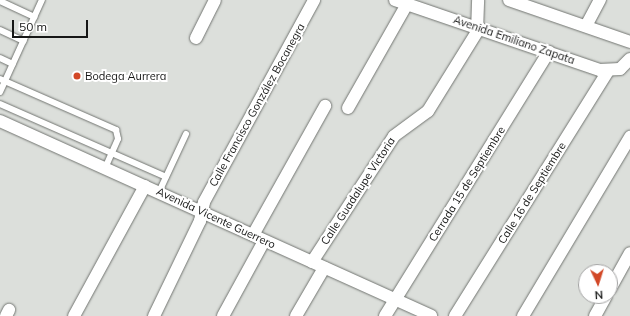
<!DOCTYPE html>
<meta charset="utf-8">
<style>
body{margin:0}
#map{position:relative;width:630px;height:316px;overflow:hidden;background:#dcdfdb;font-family:Mulish,sans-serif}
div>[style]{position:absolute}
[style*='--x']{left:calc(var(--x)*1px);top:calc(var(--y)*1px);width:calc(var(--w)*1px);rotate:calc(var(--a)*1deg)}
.roads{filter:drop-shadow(0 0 1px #727571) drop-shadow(0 0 1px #727571)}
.lane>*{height:6px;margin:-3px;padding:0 3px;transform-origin:3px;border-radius:3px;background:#fff}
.street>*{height:12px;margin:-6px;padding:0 6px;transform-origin:6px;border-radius:6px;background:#fff}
.dots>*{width:11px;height:11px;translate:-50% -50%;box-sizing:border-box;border:2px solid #fff;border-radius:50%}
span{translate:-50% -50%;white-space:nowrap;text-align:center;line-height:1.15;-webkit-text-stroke:4px #fff;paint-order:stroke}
.street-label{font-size:11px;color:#161716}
.poi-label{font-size:11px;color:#161716}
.left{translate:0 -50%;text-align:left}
.north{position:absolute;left:578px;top:264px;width:40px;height:40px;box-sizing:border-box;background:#fff;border:1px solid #a2a2a2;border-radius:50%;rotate:176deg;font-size:11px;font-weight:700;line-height:16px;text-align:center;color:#161716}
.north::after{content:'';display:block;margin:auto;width:14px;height:18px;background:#d24827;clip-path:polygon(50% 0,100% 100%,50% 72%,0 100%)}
.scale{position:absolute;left:12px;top:20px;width:76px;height:18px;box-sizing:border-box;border:2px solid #161716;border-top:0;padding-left:5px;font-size:12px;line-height:14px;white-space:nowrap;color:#161716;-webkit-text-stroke:3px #fff;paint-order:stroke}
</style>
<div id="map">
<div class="roads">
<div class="lane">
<div style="--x:0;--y:1;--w:38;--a:25"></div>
<div style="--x:0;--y:30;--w:26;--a:25"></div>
<div style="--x:0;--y:58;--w:14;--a:25"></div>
<div style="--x:0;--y:79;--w:127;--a:23.7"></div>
<div style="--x:116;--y:130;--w:9;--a:77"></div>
<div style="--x:118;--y:139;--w:32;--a:114"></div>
<div style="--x:0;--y:92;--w:101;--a:-65.5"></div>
<div style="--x:0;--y:104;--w:181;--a:23.7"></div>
<div style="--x:159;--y:192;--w:64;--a:-65"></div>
</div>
<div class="street">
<div style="--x:395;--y:0;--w:217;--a:18.9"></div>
<div style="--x:600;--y:70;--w:20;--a:-3"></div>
<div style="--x:620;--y:69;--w:14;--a:-45"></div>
<div style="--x:509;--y:0;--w:128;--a:19.1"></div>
<div style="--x:586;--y:26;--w:30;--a:-62"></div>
<div style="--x:196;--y:38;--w:42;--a:-63.4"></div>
<div style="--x:348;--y:108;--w:120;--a:-60.4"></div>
<div style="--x:0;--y:121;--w:473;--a:24.3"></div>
<div style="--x:253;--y:235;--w:148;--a:-60.8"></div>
<div style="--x:312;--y:262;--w:150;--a:-56.9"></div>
<div style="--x:394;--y:136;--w:42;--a:-36.3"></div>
<div style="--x:428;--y:111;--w:93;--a:-58.2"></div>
<div style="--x:477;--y:32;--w:32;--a:-88"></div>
<div style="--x:610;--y:289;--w:41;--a:-60.9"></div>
<div style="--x:6;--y:316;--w:7;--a:-63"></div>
<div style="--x:74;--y:316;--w:148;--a:-61.4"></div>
<div style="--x:154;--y:316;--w:106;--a:-64.2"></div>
<div style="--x:200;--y:221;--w:19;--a:-78"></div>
<div style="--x:204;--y:202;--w:230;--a:-61.4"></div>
<div style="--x:223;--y:316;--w:85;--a:-61.3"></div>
<div style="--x:296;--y:316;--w:56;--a:-59.7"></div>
<div style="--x:385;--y:316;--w:311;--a:-58.2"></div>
<div style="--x:455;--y:316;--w:289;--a:-58"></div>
<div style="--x:523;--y:316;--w:209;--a:-59.1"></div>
<div style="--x:595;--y:316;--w:23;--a:-61"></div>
</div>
</div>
<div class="dots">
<div style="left:77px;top:76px;background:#d24827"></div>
</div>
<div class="street-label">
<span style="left:514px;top:40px;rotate:19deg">Avenida Emiliano Zapata</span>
<span style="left:257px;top:105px;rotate:-61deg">Calle Francisco González Bocanegra</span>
<span style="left:467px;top:184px;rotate:-58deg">Cerrada 15 de Septiembre</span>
<span style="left:358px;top:191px;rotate:-57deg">Calle Guadalupe Victoria</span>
<span style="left:532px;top:193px;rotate:-58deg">Calle 16 de Septiembre</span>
<span style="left:216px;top:218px;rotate:25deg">Avenida Vicente Guerrero</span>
</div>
<div class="poi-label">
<span class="left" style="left:85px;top:76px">Bodega Aurrera</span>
</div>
<div class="north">N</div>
<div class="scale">50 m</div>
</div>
